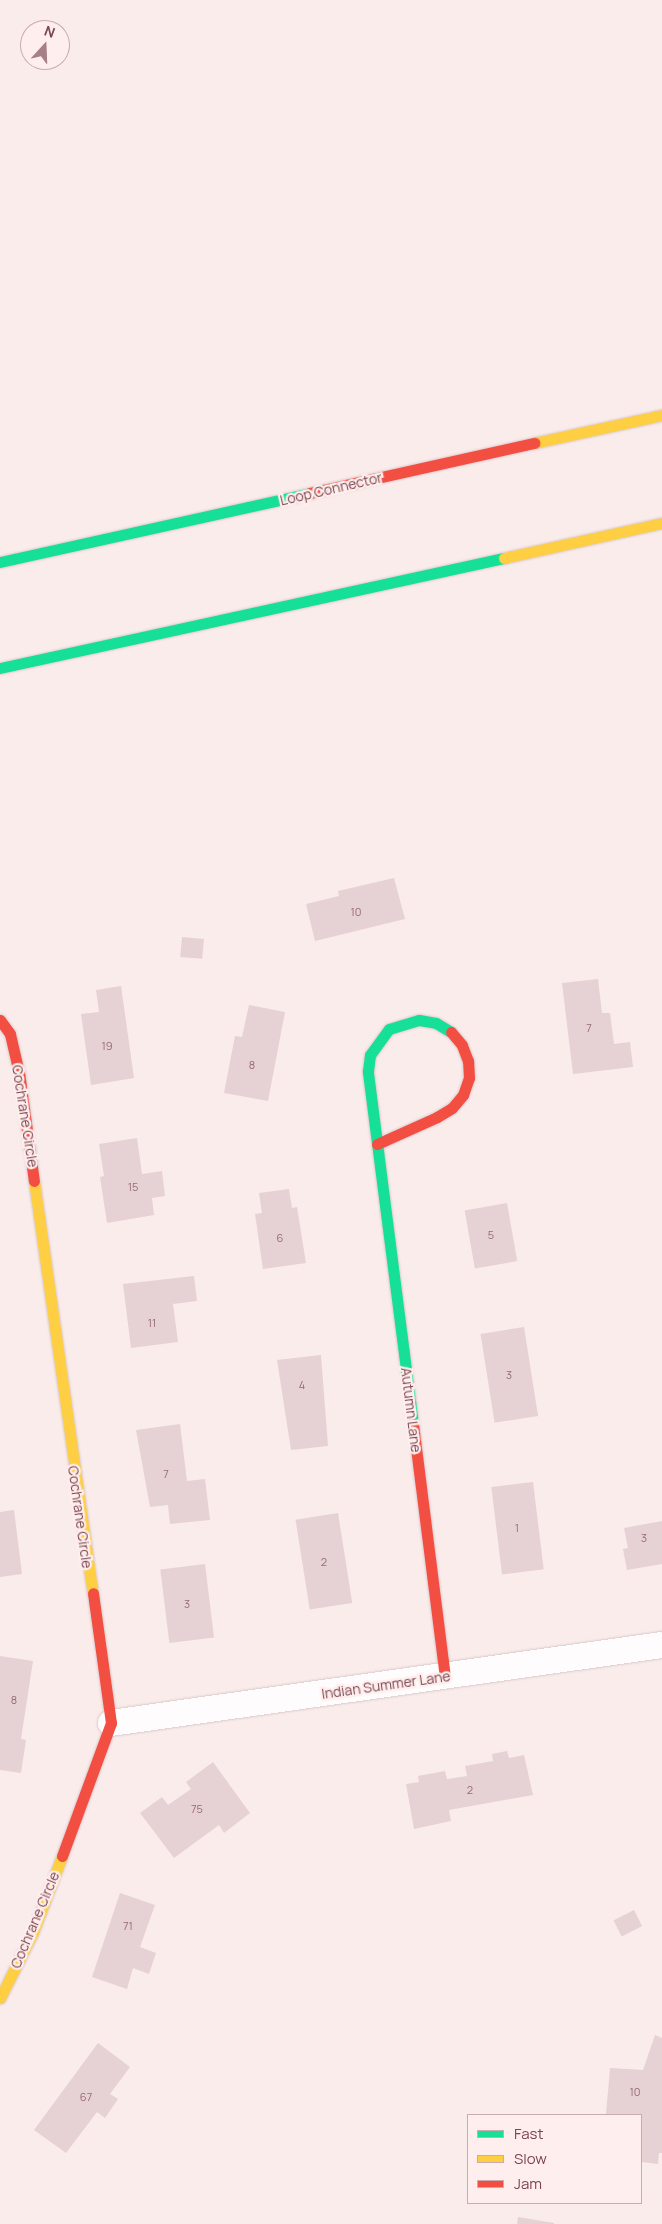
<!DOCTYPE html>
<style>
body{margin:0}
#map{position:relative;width:662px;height:2224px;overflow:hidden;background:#f9eceb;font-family:Manrope,sans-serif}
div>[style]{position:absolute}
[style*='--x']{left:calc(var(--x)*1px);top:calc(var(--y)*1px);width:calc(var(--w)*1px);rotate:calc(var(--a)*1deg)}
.building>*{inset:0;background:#e6d2d4;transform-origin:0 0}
.roads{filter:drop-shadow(0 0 1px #dbc8ca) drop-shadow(0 0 1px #dbc8ca)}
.street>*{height:26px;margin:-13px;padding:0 13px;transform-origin:13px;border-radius:13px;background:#fefcfc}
.fast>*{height:11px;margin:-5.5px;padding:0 5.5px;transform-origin:5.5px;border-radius:5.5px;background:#16e098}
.slow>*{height:11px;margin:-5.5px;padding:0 5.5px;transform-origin:5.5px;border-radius:5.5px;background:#ffcf43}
.jam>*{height:11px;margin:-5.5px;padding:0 5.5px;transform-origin:5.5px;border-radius:5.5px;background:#f24e42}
span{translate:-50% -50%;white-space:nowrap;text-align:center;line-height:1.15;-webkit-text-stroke:4.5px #ffeeed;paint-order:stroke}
.number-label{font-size:11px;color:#986b73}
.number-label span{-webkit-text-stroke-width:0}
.street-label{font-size:14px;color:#7b4650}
.legend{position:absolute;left:467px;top:2114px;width:175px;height:90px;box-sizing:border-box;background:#ffeeed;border:1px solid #caabae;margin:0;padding:6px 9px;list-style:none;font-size:15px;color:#7b4650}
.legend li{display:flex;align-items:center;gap:10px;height:25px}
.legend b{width:25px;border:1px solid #caabae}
.north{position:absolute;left:20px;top:20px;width:50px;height:50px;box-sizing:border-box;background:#ffeeed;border:1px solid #caabae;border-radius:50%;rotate:20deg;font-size:14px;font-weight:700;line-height:20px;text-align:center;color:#7b4650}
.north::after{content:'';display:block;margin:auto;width:18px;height:22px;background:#a78086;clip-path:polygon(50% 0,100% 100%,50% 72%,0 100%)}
</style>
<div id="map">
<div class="building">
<div style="clip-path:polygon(394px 878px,405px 919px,315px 941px,306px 904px,339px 896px,338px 891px)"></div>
<div style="left:182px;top:937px;width:22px;height:20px;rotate:5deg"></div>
<div style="clip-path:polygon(598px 979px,602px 1013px,610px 1013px,614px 1044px,630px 1042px,633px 1067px,573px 1074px,562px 983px)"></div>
<div style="clip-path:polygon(121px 986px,134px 1078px,91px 1085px,81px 1014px,99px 1012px,96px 990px)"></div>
<div style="clip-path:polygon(249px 1005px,285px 1012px,268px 1101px,224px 1093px,235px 1036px,242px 1037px)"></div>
<div style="clip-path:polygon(137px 1138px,142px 1174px,162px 1171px,165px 1196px,152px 1198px,154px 1215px,107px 1223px,100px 1177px,104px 1176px,99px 1144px)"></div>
<div style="clip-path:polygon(289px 1189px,292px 1208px,297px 1207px,306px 1263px,263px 1269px,255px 1214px,262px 1213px,259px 1193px)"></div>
<div style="left:507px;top:1203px;width:59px;height:43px;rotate:80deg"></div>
<div style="clip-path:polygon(194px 1276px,197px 1301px,173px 1304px,178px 1342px,131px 1348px,123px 1284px)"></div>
<div style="left:524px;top:1327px;width:90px;height:44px;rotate:81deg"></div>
<div style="clip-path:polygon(321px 1355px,328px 1446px,291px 1450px,277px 1360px)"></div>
<div style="clip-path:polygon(180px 1424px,187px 1481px,205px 1479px,210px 1520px,170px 1524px,168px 1505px,150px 1507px,136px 1430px)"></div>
<div style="left:533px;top:1482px;width:88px;height:42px;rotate:83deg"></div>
<div style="clip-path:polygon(14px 1510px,22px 1574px,0 1577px,0 1512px)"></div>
<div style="left:338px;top:1513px;width:91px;height:43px;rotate:81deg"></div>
<div style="clip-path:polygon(662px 1521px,662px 1564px,627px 1570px,623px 1549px,628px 1548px,624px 1528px)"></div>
<div style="left:205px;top:1564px;width:74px;height:45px;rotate:83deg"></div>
<div style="clip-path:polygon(0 1656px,33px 1661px,21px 1739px,26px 1740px,21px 1773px,0 1770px)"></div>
<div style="clip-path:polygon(507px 1751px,509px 1758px,524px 1755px,533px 1795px,449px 1810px,451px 1821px,414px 1829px,406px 1784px,419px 1782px,418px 1776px,445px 1771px,447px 1779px,467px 1776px,465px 1766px,493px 1761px,492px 1754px)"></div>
<div style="clip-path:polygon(213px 1762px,250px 1813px,224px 1833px,219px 1825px,174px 1858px,140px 1813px,162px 1797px,168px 1805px,191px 1789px,186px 1782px)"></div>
<div style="clip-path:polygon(120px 1893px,155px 1905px,140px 1947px,156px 1953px,149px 1974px,133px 1968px,127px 1989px,92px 1977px)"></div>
<div style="left:634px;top:1910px;width:18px;height:23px;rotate:63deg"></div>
<div style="clip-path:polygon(655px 2035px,662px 2038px,662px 2153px,659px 2153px,658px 2164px,641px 2162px,641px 2115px,606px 2114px,610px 2068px,643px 2070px)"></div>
<div style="clip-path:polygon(98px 2043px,130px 2067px,110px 2094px,118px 2099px,105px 2118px,97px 2112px,66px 2153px,34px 2130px)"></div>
<div style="clip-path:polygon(518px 2217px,554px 2223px,554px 2224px,517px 2224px)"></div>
</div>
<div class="roads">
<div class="street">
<div style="--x:111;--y:1723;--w:556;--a:-8.06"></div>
</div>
<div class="fast">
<div style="--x:0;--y:562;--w:318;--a:-12.5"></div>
<div style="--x:0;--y:668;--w:516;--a:-12.31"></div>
<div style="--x:413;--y:1424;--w:356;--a:-97.3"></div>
<div style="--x:368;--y:1071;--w:16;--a:-83"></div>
<div style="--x:370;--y:1055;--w:32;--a:-54"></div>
<div style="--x:389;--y:1029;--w:31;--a:-17"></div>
<div style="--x:419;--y:1020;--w:17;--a:10"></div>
<div style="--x:436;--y:1023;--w:17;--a:31"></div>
</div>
<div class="slow">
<div style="--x:534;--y:443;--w:131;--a:-12.3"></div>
<div style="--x:504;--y:558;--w:162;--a:-12.5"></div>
<div style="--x:34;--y:1181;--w:416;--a:81.9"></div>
<div style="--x:0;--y:1998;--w:74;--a:-63.4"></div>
<div style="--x:33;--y:1932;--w:81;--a:-69.1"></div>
</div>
<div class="jam">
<div style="--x:310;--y:493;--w:230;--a:-12.6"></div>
<div style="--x:0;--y:1020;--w:17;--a:54"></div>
<div style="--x:10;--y:1034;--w:39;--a:77"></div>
<div style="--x:19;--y:1072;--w:110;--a:82.2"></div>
<div style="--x:377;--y:1144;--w:66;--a:-24.2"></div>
<div style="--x:437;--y:1117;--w:17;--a:-31"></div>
<div style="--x:452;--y:1108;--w:17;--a:-50"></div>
<div style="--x:463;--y:1095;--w:18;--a:-71"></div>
<div style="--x:469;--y:1078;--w:17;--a:-93"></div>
<div style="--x:468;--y:1061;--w:17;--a:-111"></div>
<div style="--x:462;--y:1045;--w:17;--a:-130"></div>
<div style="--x:413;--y:1424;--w:255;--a:82.8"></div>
<div style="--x:62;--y:1856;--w:142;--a:-69.8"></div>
<div style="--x:111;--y:1723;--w:131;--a:-97.9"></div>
</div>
</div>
<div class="number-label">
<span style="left:356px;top:912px">10</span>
<span style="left:589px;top:1028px">7</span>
<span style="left:107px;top:1046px">19</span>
<span style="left:252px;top:1065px">8</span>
<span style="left:133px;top:1187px">15</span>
<span style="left:491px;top:1235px">5</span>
<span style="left:280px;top:1238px">6</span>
<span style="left:152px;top:1323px">11</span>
<span style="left:509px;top:1375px">3</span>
<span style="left:302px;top:1385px">4</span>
<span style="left:166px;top:1474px">7</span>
<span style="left:517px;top:1528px">1</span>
<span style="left:644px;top:1538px">3</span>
<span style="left:324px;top:1562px">2</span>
<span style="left:187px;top:1604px">3</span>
<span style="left:14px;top:1700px">8</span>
<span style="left:470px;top:1790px">2</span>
<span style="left:197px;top:1809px">75</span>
<span style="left:128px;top:1926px">71</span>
<span style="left:635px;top:2092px">10</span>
<span style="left:86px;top:2097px">67</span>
</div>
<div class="street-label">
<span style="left:331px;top:489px;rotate:-13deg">Loop Connector</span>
<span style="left:25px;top:1116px;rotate:81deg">Cochrane Circle</span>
<span style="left:411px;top:1410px;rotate:83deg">Autumn Lane</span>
<span style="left:80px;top:1517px;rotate:82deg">Cochrane Circle</span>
<span style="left:386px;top:1685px;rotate:-8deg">Indian Summer Lane</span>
<span style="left:35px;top:1920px;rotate:-67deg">Cochrane Circle</span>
</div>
<ul class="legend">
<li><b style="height:6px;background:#16e098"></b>Fast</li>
<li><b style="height:6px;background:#ffcf43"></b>Slow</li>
<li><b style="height:6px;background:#f24e42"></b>Jam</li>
</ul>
<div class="north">N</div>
</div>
